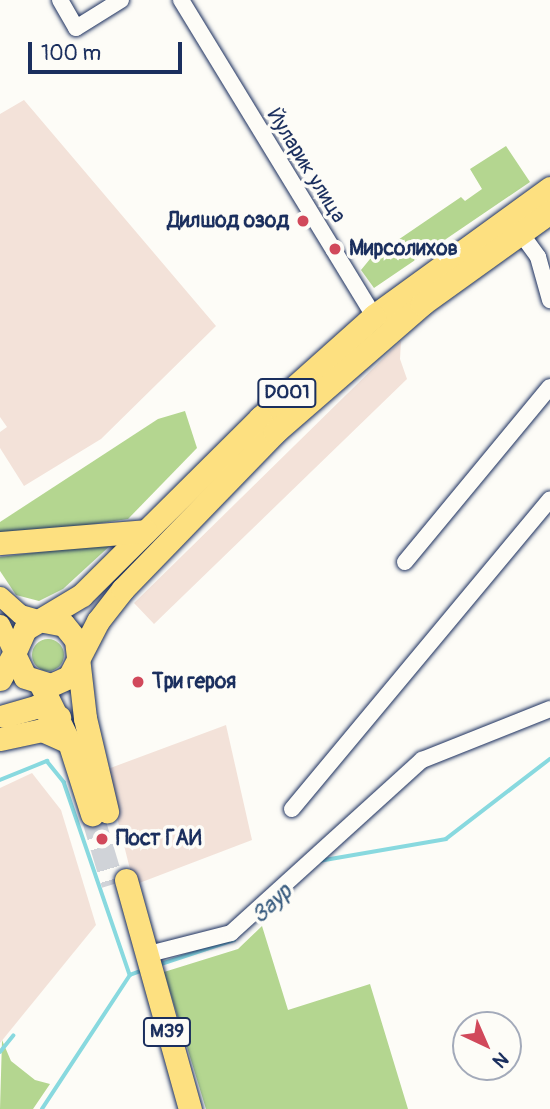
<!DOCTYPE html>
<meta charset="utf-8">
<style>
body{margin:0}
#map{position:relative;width:550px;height:1109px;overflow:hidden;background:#fdfcf7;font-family:Pangolin,sans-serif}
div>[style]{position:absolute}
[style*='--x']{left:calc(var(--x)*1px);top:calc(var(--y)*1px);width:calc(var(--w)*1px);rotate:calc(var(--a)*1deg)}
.built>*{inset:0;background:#f3e2d9}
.green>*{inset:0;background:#b4d690}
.round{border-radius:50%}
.stream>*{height:3.5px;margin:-1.75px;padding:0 1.75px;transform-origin:1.75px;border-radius:1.75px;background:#88d9df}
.highway-tunnel>*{height:23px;margin-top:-11.5px;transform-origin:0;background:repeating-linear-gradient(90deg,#d0d3d8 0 23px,transparent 0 34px)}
.roads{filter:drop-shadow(0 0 2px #1b2f5e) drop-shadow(0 0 2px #1b2f5e)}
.minor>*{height:16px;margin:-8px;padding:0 8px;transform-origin:8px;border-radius:8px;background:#fdfcf7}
.major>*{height:19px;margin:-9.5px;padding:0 9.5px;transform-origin:9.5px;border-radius:9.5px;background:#fde080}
.highway>*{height:23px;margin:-11.5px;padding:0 11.5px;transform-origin:11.5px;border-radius:11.5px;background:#fde080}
.dots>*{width:19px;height:19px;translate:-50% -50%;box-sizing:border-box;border:4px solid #fdfcf7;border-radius:50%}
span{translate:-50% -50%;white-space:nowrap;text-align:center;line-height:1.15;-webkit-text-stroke:7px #fdfcf7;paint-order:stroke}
.shield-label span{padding:2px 5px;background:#fdfcf7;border:2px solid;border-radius:5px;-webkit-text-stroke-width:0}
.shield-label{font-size:19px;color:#1b2f5e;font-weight:700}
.street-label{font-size:21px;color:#1b2f5e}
.poi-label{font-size:21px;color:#1b2f5e;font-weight:700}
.right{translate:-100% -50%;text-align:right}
.left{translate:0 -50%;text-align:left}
.water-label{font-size:23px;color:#365a7e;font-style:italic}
.north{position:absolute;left:452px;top:1011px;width:70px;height:70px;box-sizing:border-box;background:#fdfcf7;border:2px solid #a3aaba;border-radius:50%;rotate:136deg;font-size:19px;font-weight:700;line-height:28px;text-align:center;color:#1b2f5e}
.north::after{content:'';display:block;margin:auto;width:24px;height:32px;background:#d1495b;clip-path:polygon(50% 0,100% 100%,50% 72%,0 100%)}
.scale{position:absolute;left:28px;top:42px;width:154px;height:32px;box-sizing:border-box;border:4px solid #1b2f5e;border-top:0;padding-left:9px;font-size:21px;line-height:24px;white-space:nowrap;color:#1b2f5e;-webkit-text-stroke:5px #fdfcf7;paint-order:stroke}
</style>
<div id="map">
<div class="built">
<div style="clip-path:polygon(24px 100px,216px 326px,101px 439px,24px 486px,0 448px,0 432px,7px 427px,0 417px,0 114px)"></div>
<div style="clip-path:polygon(401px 341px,400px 359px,407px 379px,154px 624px,134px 603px)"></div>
<div style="clip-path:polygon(226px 725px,252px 840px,134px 885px,105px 770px)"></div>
<div style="clip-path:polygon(32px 773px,61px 810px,96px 925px,0 1043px,0 788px)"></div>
</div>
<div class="green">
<div style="clip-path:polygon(506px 146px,530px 182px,374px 288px,361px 270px,370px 259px,461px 197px,465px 201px,482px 189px,470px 169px)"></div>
<div style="clip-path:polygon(185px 411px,197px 448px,128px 519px,0 538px,0 522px,158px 419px)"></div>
<div style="clip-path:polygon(113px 543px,63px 589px,39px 601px,16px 595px,0 571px,0 557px)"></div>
<div class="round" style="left:32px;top:639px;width:32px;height:32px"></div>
<div style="clip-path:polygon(262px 926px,288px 1010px,370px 984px,408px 1109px,206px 1109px,164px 972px,238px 949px)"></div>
<div style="clip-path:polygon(2px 1040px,11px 1061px,35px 1080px,50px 1084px,33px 1109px,0 1109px)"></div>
</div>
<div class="stream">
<div style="--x:0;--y:780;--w:51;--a:-22"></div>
<div style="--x:47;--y:761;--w:27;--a:51"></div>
<div style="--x:64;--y:782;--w:204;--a:71.1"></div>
<div style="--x:319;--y:861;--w:129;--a:-9.8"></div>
<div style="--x:446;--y:839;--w:131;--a:-37.6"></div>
<div style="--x:158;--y:965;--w:80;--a:-18.2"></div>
<div style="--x:0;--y:1052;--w:21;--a:-51"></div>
<div style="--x:42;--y:1109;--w:160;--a:-56.7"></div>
<div style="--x:130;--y:975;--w:15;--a:-20"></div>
</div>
<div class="highway-tunnel">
<div style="--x:92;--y:814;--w:73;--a:73.3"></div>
</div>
<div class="roads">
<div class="minor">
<div style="--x:60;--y:0;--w:32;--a:60"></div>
<div style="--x:76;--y:28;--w:53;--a:-31.9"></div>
<div style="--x:181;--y:0;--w:370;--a:58.6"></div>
<div style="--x:520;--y:232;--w:31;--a:54"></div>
<div style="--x:538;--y:257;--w:45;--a:74.4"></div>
<div style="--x:405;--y:562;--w:227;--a:-50.4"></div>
<div style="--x:292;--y:809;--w:403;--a:-50.2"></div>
<div style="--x:145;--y:955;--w:89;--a:-14.3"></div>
<div style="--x:231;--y:933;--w:258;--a:-42.2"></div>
<div style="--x:422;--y:760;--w:138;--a:-21.7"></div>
</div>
<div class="major">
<div style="--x:0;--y:596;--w:27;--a:42"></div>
<div style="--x:20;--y:614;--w:25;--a:16"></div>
<div style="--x:0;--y:624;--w:33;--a:65"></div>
</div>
<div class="highway">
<div style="--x:550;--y:188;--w:218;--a:144"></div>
<div style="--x:374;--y:316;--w:153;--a:138.2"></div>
<div style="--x:260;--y:418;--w:251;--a:135.2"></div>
<div style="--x:82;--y:595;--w:66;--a:149.2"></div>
<div style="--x:25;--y:629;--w:27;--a:114"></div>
<div style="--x:14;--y:654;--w:25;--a:64"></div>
<div style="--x:25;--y:677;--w:27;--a:17"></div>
<div style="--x:51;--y:685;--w:20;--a:-24"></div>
<div style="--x:69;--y:677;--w:63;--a:-62.6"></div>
<div style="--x:98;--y:621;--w:41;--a:-52"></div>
<div style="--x:123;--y:589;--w:219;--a:-45.9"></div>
<div style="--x:275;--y:432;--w:195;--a:-41"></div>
<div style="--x:422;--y:304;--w:158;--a:-35.7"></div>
<div style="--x:0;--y:543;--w:146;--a:-4.7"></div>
<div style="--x:44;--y:621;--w:20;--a:11"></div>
<div style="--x:64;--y:625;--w:19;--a:51"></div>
<div style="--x:76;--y:640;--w:79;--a:83.4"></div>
<div style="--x:85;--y:718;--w:96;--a:76.7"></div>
<div style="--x:0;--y:679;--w:29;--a:-61"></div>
<div style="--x:41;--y:685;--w:64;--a:63.8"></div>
<div style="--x:69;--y:742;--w:76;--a:72.3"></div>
<div style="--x:4;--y:716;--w:35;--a:-16"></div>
<div style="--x:38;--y:706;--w:24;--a:28"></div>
<div style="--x:0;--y:739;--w:43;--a:-12.1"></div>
<div style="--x:42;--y:730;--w:30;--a:24"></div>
<div style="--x:126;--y:880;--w:238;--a:74.4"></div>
</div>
</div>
<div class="dots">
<div style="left:303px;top:221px;background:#d1495b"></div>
<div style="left:335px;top:249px;background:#d1495b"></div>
<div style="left:138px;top:682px;background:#d1495b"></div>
<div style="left:102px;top:839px;background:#d1495b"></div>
</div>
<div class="shield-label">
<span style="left:287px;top:393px">D001</span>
<span style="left:167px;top:1032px">M39</span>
</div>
<div class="street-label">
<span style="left:306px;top:166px;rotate:58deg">Йуларик улица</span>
</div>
<div class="poi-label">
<span class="right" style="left:289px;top:221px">Дилшод озод</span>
<span class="left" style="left:349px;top:249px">Мирсолихов</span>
<span class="left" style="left:152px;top:682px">Три героя</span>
<span class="left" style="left:116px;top:839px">Пост ГАИ</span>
</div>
<div class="water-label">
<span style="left:272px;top:904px;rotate:-43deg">Заур</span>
</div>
<div class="north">N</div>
<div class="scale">100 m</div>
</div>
